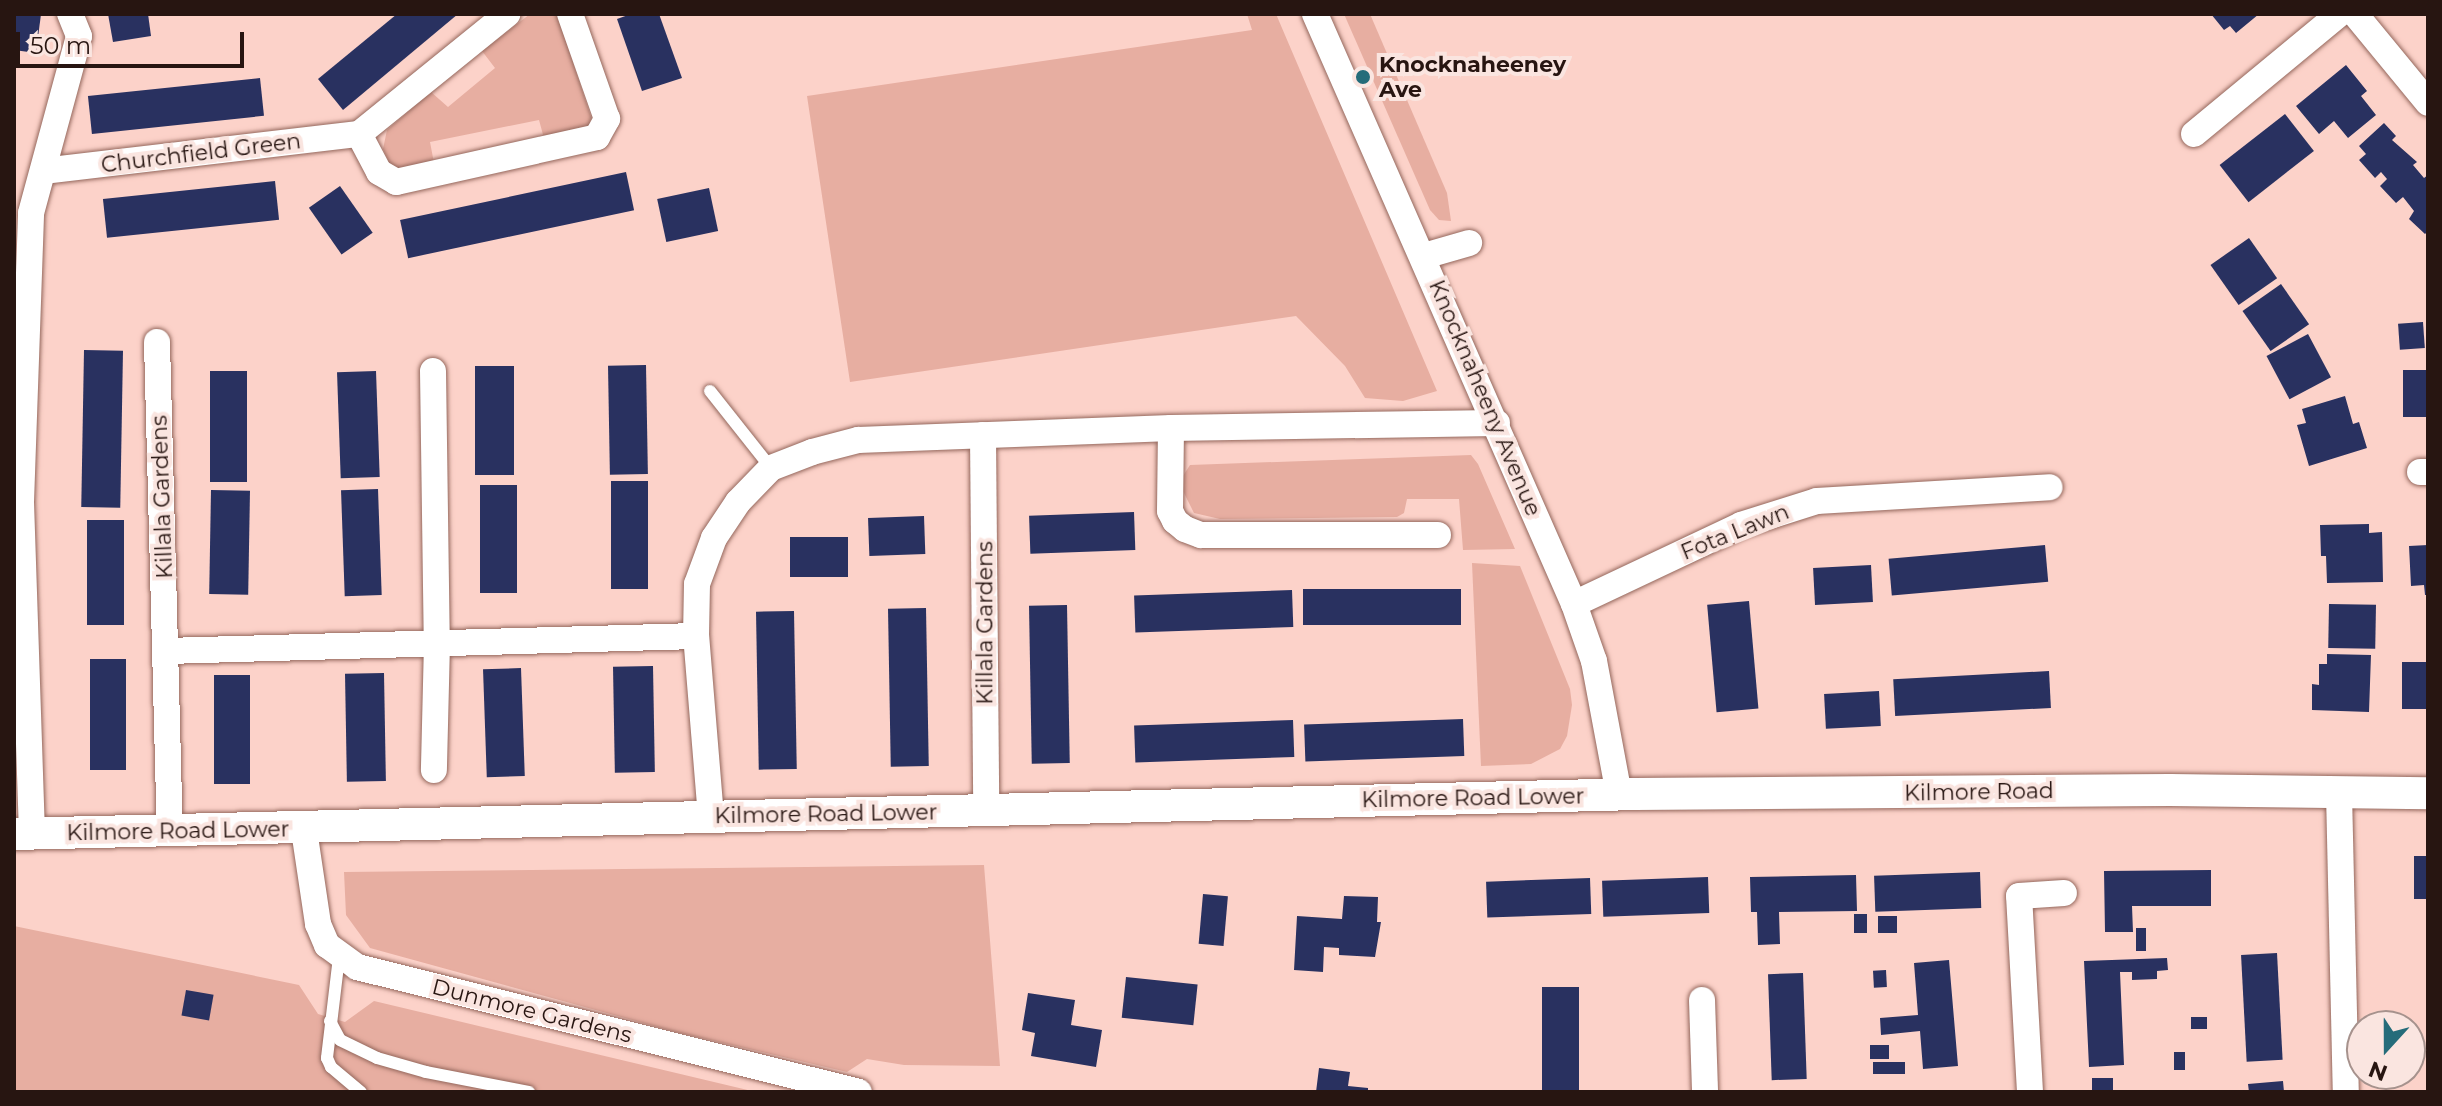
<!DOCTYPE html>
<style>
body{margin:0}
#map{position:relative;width:2442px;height:1106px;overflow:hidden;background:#fcd2c9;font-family:Montserrat,sans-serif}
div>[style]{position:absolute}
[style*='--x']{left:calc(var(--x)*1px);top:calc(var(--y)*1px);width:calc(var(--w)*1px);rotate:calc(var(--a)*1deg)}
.green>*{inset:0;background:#e7aea1}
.building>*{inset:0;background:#293160;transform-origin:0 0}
.roads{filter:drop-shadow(0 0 2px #94675c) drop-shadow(0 0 2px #94675c)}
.service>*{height:12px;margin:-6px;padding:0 6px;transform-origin:6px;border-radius:6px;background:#fff}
.minor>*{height:26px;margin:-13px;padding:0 13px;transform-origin:13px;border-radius:13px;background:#fff}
.tertiary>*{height:32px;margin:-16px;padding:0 16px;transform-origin:16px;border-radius:16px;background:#fff}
.dots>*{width:22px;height:22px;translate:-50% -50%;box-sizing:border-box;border:4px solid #fae5e0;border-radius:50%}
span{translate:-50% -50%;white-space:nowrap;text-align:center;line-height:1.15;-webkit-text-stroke:8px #fae5e0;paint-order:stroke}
.poi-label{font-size:22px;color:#271511;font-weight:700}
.left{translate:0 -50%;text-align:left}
.street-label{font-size:22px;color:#271511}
.frame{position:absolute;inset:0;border:16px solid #271511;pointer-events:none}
.north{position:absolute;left:2346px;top:1010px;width:80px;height:80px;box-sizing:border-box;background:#fae5e0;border:2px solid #a6928d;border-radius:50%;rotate:201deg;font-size:22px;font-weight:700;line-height:32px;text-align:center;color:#271511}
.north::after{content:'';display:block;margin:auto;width:28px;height:36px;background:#256c7a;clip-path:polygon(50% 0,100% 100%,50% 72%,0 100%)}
.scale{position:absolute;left:16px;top:32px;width:228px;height:36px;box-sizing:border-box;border:4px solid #271511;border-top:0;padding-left:10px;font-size:24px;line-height:28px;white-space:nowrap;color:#271511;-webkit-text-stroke:6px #fae5e0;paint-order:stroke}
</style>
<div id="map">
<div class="green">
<div style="clip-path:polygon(530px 14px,557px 14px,591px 117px,590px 125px,545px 142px,539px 120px,430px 142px,434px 163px,398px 170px,390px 165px,383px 149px,387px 130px,431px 92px,448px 107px,495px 68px,482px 51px)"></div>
<div style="clip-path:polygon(1247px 14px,1276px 14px,1437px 391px,1403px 401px,1365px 398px,1345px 366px,1296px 316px,850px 382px,807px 96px,1252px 30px)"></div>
<div style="clip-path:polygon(1344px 14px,1370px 14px,1447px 193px,1451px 221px,1439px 220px,1430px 210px)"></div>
<div style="clip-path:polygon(1471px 455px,1478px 464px,1515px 549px,1463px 550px,1459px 499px,1407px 499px,1404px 513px,1397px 517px,1220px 519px,1194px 513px,1182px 489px,1183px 476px,1190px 465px)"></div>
<div style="clip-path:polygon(1472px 563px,1520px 566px,1570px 689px,1572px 705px,1567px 736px,1560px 749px,1531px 764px,1481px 766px)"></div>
<div style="clip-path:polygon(984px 865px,1000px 1066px,904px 1065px,867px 1059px,847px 1072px,676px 1032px,370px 948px,346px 915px,344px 872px)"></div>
<div style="clip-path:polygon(14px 926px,299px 985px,318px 1014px,345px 1022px,374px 1001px,756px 1092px,14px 1092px)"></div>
</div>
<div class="building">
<div style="clip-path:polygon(14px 14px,41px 14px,36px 53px,14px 50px)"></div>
<div style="clip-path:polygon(108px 14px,148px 14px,151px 36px,113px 42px)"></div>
<div style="clip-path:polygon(397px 14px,458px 14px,343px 110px,318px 79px)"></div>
<div style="clip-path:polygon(631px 14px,659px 14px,682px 78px,642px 91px,617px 19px)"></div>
<div style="clip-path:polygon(2211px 14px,2259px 14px,2236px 33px,2230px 26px,2224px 30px)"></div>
<div style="clip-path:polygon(2346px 65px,2367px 91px,2361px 96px,2376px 115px,2348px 138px,2334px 121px,2319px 134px,2296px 106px)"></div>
<div style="left:260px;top:78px;width:38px;height:173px;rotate:84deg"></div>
<div style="left:2285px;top:114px;width:47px;height:83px;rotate:52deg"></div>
<div style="clip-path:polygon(2384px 123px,2396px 136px,2392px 140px,2417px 162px,2413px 165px,2424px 178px,2428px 175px,2428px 231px,2425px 234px,2409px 219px,2414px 211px,2403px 197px,2396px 203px,2380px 186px,2387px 179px,2381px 172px,2375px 178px,2359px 160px,2366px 154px,2359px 146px)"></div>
<div style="left:626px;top:172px;width:39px;height:231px;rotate:78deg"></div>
<div style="left:275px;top:181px;width:39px;height:173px;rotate:84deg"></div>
<div style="left:340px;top:186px;width:57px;height:38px;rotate:55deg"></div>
<div style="left:709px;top:188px;width:44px;height:53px;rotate:78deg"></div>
<div style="left:2249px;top:238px;width:49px;height:47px;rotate:55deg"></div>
<div style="left:2281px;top:284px;width:49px;height:47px;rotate:55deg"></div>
<div style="left:2423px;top:322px;width:26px;height:25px;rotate:86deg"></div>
<div style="left:2308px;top:334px;width:49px;height:47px;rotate:62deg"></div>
<div style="left:84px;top:350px;width:39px;height:157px;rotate:1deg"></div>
<div style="left:646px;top:365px;width:109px;height:38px;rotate:89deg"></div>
<div style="left:475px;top:366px;width:39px;height:109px"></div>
<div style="left:2428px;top:370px;width:47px;height:25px;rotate:90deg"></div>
<div style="left:210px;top:371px;width:37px;height:111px"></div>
<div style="left:376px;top:371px;width:106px;height:39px;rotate:88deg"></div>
<div style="clip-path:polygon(2345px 396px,2353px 424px,2359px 422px,2367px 448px,2309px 466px,2297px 425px,2306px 423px,2302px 409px)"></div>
<div style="left:611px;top:481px;width:37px;height:108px"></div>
<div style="left:480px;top:485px;width:37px;height:108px"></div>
<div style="left:378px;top:489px;width:106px;height:37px;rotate:88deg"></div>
<div style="left:211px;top:490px;width:39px;height:104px;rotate:1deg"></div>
<div style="left:1134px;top:512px;width:38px;height:105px;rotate:88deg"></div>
<div style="left:924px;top:516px;width:38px;height:56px;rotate:88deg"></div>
<div style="left:87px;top:520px;width:37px;height:105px"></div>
<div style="clip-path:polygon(2369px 524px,2369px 533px,2382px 532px,2383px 582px,2327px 583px,2326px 556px,2321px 556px,2320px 525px)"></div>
<div style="left:848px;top:537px;width:40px;height:58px;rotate:90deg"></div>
<div style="left:2045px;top:545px;width:37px;height:157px;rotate:85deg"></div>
<div style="clip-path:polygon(2428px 545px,2428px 595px,2425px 595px,2424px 585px,2411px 586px,2409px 546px)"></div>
<div style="left:1871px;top:565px;width:37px;height:58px;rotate:87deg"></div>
<div style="left:1303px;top:589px;width:158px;height:36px"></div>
<div style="left:1292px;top:590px;width:37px;height:158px;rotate:88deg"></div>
<div style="left:1749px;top:601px;width:108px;height:42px;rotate:85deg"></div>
<div style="left:2329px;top:604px;width:47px;height:44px;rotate:1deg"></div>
<div style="left:1067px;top:605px;width:158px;height:38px;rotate:89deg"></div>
<div style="left:926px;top:608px;width:158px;height:38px;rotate:89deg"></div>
<div style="left:794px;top:611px;width:158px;height:38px;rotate:89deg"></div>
<div style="clip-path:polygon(2327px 654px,2371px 655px,2369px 712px,2312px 710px,2312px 684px,2319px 685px,2319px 664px,2327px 664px)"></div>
<div style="left:90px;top:659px;width:36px;height:111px"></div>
<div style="left:2402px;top:662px;width:26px;height:47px"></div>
<div style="left:653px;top:666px;width:106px;height:40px;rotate:89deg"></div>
<div style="left:521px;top:668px;width:108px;height:38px;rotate:88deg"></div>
<div style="left:2049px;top:671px;width:37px;height:156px;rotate:87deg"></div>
<div style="left:384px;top:673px;width:108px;height:39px;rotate:89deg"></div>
<div style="left:214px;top:675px;width:36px;height:109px"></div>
<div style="left:1879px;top:691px;width:35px;height:55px;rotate:87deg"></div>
<div style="left:1463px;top:719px;width:37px;height:159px;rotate:88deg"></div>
<div style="left:1293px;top:720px;width:37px;height:159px;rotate:88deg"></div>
<div style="left:2414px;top:856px;width:14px;height:43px"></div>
<div style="clip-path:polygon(2211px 870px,2211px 906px,2132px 906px,2133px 932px,2105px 932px,2104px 871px)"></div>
<div style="left:1980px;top:872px;width:36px;height:106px;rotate:88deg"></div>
<div style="clip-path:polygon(1856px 875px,1857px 911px,1779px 912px,1780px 944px,1758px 945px,1757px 912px,1751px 912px,1750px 877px)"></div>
<div style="left:1708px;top:877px;width:36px;height:106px;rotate:88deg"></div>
<div style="left:1590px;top:878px;width:36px;height:104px;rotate:88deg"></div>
<div style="left:1203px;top:894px;width:25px;height:50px;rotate:5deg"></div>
<div style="clip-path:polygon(1344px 896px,1378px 897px,1377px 922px,1381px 922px,1375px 957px,1339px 955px,1339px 948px,1324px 947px,1323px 972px,1294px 970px,1297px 916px,1342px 919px)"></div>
<div style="left:1854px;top:914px;width:13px;height:19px"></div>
<div style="left:1878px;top:916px;width:19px;height:17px"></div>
<div style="left:2136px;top:928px;width:10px;height:23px"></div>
<div style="left:2277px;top:953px;width:107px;height:36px;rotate:87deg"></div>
<div style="clip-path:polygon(2167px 958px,2168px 970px,2157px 971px,2157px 979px,2132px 980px,2132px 972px,2120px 972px,2124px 1065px,2089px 1067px,2084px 961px)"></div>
<div style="clip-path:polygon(1949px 960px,1958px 1066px,1923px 1069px,1920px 1031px,1881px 1035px,1880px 1018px,1918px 1015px,1914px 963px)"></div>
<div style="left:1886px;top:970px;width:17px;height:13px;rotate:87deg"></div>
<div style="left:1803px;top:973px;width:106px;height:35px;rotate:88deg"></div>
<div style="left:1126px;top:977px;width:72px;height:41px;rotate:6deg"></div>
<div style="left:1542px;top:987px;width:37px;height:105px"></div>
<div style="left:186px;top:990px;width:28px;height:26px;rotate:10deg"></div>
<div style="clip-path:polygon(1028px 993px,1075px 1000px,1071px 1025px,1102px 1030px,1096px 1067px,1031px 1056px,1035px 1033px,1022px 1030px)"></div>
<div style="left:2207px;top:1017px;width:12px;height:16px;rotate:90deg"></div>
<div style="left:1889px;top:1045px;width:14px;height:19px;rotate:90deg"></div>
<div style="left:2174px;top:1052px;width:11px;height:18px"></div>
<div style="left:1873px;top:1062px;width:32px;height:12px"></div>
<div style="clip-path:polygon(1319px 1068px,1350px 1072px,1348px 1086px,1368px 1088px,1368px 1092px,1316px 1092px)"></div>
<div style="left:2113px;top:1078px;width:12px;height:21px;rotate:90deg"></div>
<div style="clip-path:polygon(2283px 1081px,2284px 1092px,2249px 1092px,2248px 1084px)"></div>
</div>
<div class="roads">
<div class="service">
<div style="--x:710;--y:391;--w:98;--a:51.6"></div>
<div style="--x:339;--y:957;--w:102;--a:96.8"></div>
<div style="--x:327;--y:1058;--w:10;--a:66"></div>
<div style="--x:331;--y:1067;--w:39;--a:40"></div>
<div style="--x:330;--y:1021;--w:21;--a:62"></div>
<div style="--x:340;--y:1040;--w:41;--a:25.9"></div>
<div style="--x:377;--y:1058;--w:51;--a:15.9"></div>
<div style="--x:426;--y:1072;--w:105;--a:11"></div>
</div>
<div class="minor">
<div style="--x:1315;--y:14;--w:644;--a:66.3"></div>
<div style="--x:1574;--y:604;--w:60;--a:70.7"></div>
<div style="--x:1594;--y:661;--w:136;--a:79.4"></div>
<div style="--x:2355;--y:14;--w:115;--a:50.6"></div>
<div style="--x:359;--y:134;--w:43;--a:62.2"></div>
<div style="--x:379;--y:172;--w:20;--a:30"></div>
<div style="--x:396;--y:182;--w:206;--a:-12.6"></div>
<div style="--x:597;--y:137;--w:21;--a:-61"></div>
<div style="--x:607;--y:119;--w:111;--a:-109.4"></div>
<div style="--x:2194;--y:134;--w:188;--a:-39.6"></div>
<div style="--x:43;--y:171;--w:318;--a:-6.7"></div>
<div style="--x:359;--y:134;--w:191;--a:-39"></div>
<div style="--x:1424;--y:256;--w:47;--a:-16.1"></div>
<div style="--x:157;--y:342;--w:489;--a:88.5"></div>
<div style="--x:433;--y:371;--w:272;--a:89.2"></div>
<div style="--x:437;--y:643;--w:127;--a:91.4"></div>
<div style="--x:1171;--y:428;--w:83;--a:90.7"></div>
<div style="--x:1170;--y:511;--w:11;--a:63"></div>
<div style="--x:1175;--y:521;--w:13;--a:39"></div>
<div style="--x:1185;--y:529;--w:17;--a:21"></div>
<div style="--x:1201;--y:535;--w:237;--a:0"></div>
<div style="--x:983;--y:435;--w:375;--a:89.5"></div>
<div style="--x:2420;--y:472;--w:8;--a:0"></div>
<div style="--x:1574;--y:604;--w:185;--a:-25.3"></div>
<div style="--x:1741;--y:525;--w:80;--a:-17.5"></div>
<div style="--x:1817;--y:501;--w:233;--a:-3.4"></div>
<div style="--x:166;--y:651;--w:530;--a:-1.62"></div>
<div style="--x:2339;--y:793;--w:299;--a:88.7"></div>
<div style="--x:711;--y:817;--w:182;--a:-94.7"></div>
<div style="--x:696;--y:636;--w:52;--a:-88.9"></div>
<div style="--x:697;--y:584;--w:49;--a:-69.7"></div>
<div style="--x:714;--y:538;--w:43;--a:-56.3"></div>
<div style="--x:738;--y:502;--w:47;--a:-45.9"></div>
<div style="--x:771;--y:468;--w:44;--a:-21.3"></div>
<div style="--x:812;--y:452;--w:48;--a:-14.6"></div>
<div style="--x:858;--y:440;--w:313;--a:-2.2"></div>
<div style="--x:1171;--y:428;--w:326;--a:-0.9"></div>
<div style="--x:304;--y:830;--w:95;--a:81.5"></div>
<div style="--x:318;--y:924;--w:23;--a:67"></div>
<div style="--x:327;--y:945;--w:37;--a:36"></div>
<div style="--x:357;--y:967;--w:517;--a:13.98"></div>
<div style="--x:32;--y:834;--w:332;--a:-91.9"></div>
<div style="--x:21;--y:502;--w:289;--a:-88"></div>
<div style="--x:31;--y:213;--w:183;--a:-74.8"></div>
<div style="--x:79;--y:36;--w:24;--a:-112"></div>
<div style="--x:1702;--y:1000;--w:92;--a:88.1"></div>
<div style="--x:2030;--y:1092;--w:196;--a:-93.2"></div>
<div style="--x:2019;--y:896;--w:45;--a:-3.8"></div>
</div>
<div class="tertiary">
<div style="--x:14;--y:834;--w:1621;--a:-1.41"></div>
<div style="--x:1635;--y:794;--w:535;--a:-0.43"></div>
<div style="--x:2170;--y:790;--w:258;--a:0.7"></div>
</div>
</div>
<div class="dots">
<div style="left:1363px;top:77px;background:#256c7a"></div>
</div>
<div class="poi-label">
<span class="left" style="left:1379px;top:77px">Knocknaheeney<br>Ave</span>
</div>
<div class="street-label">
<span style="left:201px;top:153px;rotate:-7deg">Churchfield Green</span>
<span style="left:1485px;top:398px;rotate:67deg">Knocknaheeny Avenue</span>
<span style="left:162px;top:497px;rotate:-92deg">Killala Gardens</span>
<span style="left:1735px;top:532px;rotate:-22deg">Fota Lawn</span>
<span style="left:985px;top:623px;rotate:-90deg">Killala Gardens</span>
<span style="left:1979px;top:792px;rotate:-1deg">Kilmore Road</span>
<span style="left:1473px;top:798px;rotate:-1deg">Kilmore Road Lower</span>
<span style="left:826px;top:814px;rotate:-1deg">Kilmore Road Lower</span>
<span style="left:178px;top:831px;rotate:-1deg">Kilmore Road Lower</span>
<span style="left:532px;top:1011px;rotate:14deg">Dunmore Gardens</span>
</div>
<div class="frame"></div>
<div class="north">N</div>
<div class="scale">50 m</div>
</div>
